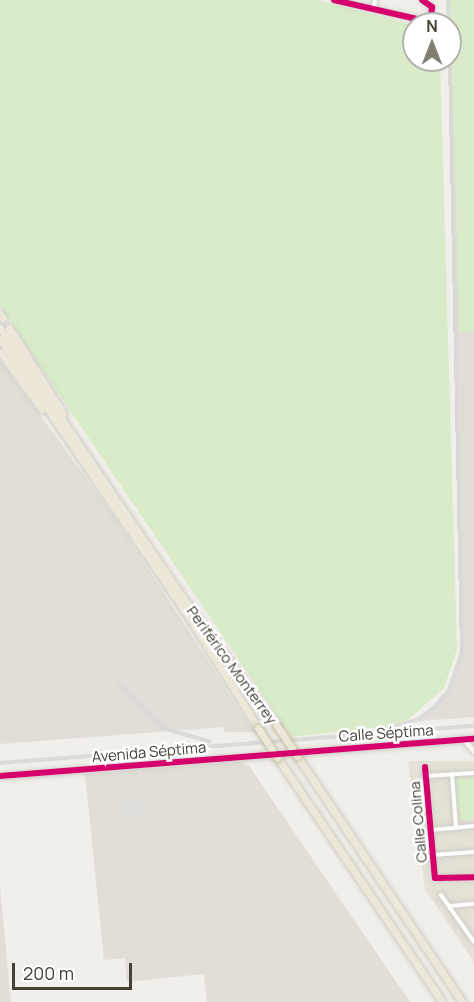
<!DOCTYPE html>
<meta charset="utf-8">
<style>
body{margin:0}
#map{position:relative;width:474px;height:1002px;overflow:hidden;background:#f0efe9;font-family:Manrope,sans-serif}
div>[style]{position:absolute}
[style*='--x']{left:calc(var(--x)*1px);top:calc(var(--y)*1px);width:calc(var(--w)*1px);rotate:calc(var(--a)*1deg)}
.residential>*{inset:0;background:#e4e1d6}
.industrial>*{inset:0;background:#e0ded7}
.green>*{inset:0;background:#d9ebc9}
.parking>*{inset:0;background:#dfded9}
.roads{filter:drop-shadow(0 0 2px #ceccc6) drop-shadow(0 0 2px #ceccc6)}
.street>*{height:4px;margin:-2px;padding:0 2px;transform-origin:2px;border-radius:2px;background:#fdfdfc}
.secondary>*{height:5px;margin:-2.5px;padding:0 2.5px;transform-origin:2.5px;border-radius:2.5px;background:#f6f5ee}
.highway>*{height:7px;margin:-3.5px;padding:0 3.5px;transform-origin:3.5px;border-radius:3.5px;background:#ece7d8}
.rail>*{height:4px;margin-top:-2px;transform-origin:0;background:repeating-linear-gradient(90deg,#fff 0 4.5px,#d9d9d8 0 9px);box-sizing:border-box;border-block:2px solid #d9d9d8}
.bridges{filter:drop-shadow(0 0 2px #c8bfa4) drop-shadow(0 0 2px #c8bfa4)}
.highway-bridge>*{height:7px;margin:-3.5px;padding:0 3.5px;transform-origin:3.5px;border-radius:3.5px;background:#ece7d8}
.cycleway>*{height:6px;margin:-3px;padding:0 3px;transform-origin:3px;border-radius:3px;background:#d6006c}
span{translate:-50% -50%;white-space:nowrap;text-align:center;line-height:1.15;-webkit-text-stroke:5px #fff;paint-order:stroke}
.street-label{font-size:15px;color:#454135}
.north{position:absolute;left:402px;top:12px;width:60px;height:60px;box-sizing:border-box;background:#fff;border:2px solid #b5b3ae;border-radius:50%;rotate:0deg;font-size:16px;font-weight:700;line-height:24px;text-align:center;color:#454135}
.north::after{content:'';display:block;margin:auto;width:21px;height:27px;background:#817e74;clip-path:polygon(50% 0,100% 100%,50% 72%,0 100%)}
.scale{position:absolute;left:12px;top:963px;width:120px;height:27px;box-sizing:border-box;border:3px solid #454135;border-top:0;padding-left:8px;font-size:18px;line-height:21px;white-space:nowrap;color:#454135;-webkit-text-stroke:4px #fff;paint-order:stroke}
</style>
<div id="map">
<div class="residential">
<div style="clip-path:polygon(408px 761px,474px 761px,474px 962px,425px 889px)"></div>
</div>
<div class="industrial">
<div style="clip-path:polygon(474px 63px,474px 717px,418px 721px,449px 690px,459px 663px,462px 631px,451px 84px)"></div>
<div style="clip-path:polygon(0 361px,114px 516px,254px 732px,225px 732px,223px 727px,0 744px)"></div>
<div style="clip-path:polygon(238px 762px,249px 766px,410px 1002px,207px 1002px,204px 974px,127px 982px,125px 958px,104px 960px,85px 774px)"></div>
<div style="clip-path:polygon(0 887px,11px 1002px,0 1002px)"></div>
</div>
<div class="green">
<div style="clip-path:polygon(0 0,317px 0,414px 25px,414px 60px,440px 60px,457px 649px,444px 688px,409px 719px,392px 726px,291px 737px,0 307px)"></div>
<div style="clip-path:polygon(450px 0,474px 0,474px 332px,460px 332px)"></div>
<div style="clip-path:polygon(474px 775px,474px 819px,459px 821px,454px 777px)"></div>
</div>
<div class="parking">
<div style="clip-path:polygon(142px 795px,147px 804px,144px 816px,118px 818px,116px 798px)"></div>
</div>
<div class="roads">
<div class="street">
<div style="--x:334;--y:0;--w:94;--a:12.9"></div>
<div style="--x:426;--y:21;--w:6;--a:-39"></div>
<div style="--x:431;--y:17;--w:10;--a:-84"></div>
<div style="--x:432;--y:7;--w:12;--a:-145"></div>
<div style="--x:374;--y:9;--w:9;--a:-84"></div>
<div style="--x:425;--y:767;--w:111;--a:84.9"></div>
<div style="--x:435;--y:878;--w:39;--a:-1"></div>
<div style="--x:452;--y:774;--w:53;--a:85.7"></div>
<div style="--x:426;--y:776;--w:48;--a:-3.6"></div>
<div style="--x:431;--y:830;--w:43;--a:-5.3"></div>
<div style="--x:433;--y:855;--w:41;--a:-4.2"></div>
<div style="--x:441;--y:895;--w:57;--a:54.9"></div>
<div style="--x:449;--y:906;--w:25;--a:-5"></div>
</div>
<div class="secondary">
<div style="--x:464;--y:740;--w:15;--a:48"></div>
<div style="--x:0;--y:776;--w:475;--a:-4.5"></div>
</div>
<div class="highway">
<div style="--x:0;--y:314;--w:5;--a:53"></div>
<div style="--x:0;--y:328;--w:326;--a:55.9"></div>
<div style="--x:183;--y:598;--w:159;--a:53.7"></div>
<div style="--x:9;--y:328;--w:101;--a:57.6"></div>
<div style="--x:0;--y:339;--w:338;--a:55.8"></div>
<div style="--x:190;--y:619;--w:128;--a:58"></div>
<div style="--x:0;--y:352;--w:71;--a:53.6"></div>
<div style="--x:297;--y:756;--w:296;--a:56.1"></div>
<div style="--x:277;--y:757;--w:295;--a:56"></div>
</div>
</div>
<div class="rail">
<div style="--x:448;--y:0;--w:24;--a:88"></div>
<div style="--x:118;--y:683;--w:64;--a:45"></div>
<div style="--x:163;--y:728;--w:50;--a:16.3"></div>
<div style="--x:381;--y:730;--w:37;--a:-16"></div>
<div style="--x:417;--y:720;--w:21;--a:-35"></div>
<div style="--x:434;--y:708;--w:23;--a:-50"></div>
<div style="--x:449;--y:690;--w:39;--a:-71"></div>
<div style="--x:462;--y:653;--w:595;--a:-91.16"></div>
<div style="--x:0;--y:763;--w:475;--a:-4.5"></div>
</div>
<div class="bridges">
<div class="highway-bridge">
<div style="--x:277;--y:726;--w:36;--a:56"></div>
<div style="--x:258;--y:728;--w:35;--a:57"></div>
</div>
</div>
<div class="cycleway">
<div style="--x:334;--y:0;--w:94;--a:12.9"></div>
<div style="--x:426;--y:21;--w:6;--a:-39"></div>
<div style="--x:431;--y:17;--w:10;--a:-84"></div>
<div style="--x:432;--y:7;--w:12;--a:-145"></div>
<div style="--x:425;--y:767;--w:111;--a:84.9"></div>
<div style="--x:435;--y:878;--w:39;--a:-1"></div>
<div style="--x:0;--y:776;--w:475;--a:-4.5"></div>
</div>
<div class="street-label">
<span style="left:232px;top:665px;rotate:54deg">Periférico Monterrey</span>
<span style="left:386px;top:733px;rotate:-4deg">Calle Séptima</span>
<span style="left:149px;top:752px;rotate:-5deg">Avenida Séptima</span>
<span style="left:418px;top:822px;rotate:-95deg">Calle Colina</span>
</div>
<div class="north">N</div>
<div class="scale">200 m</div>
</div>
